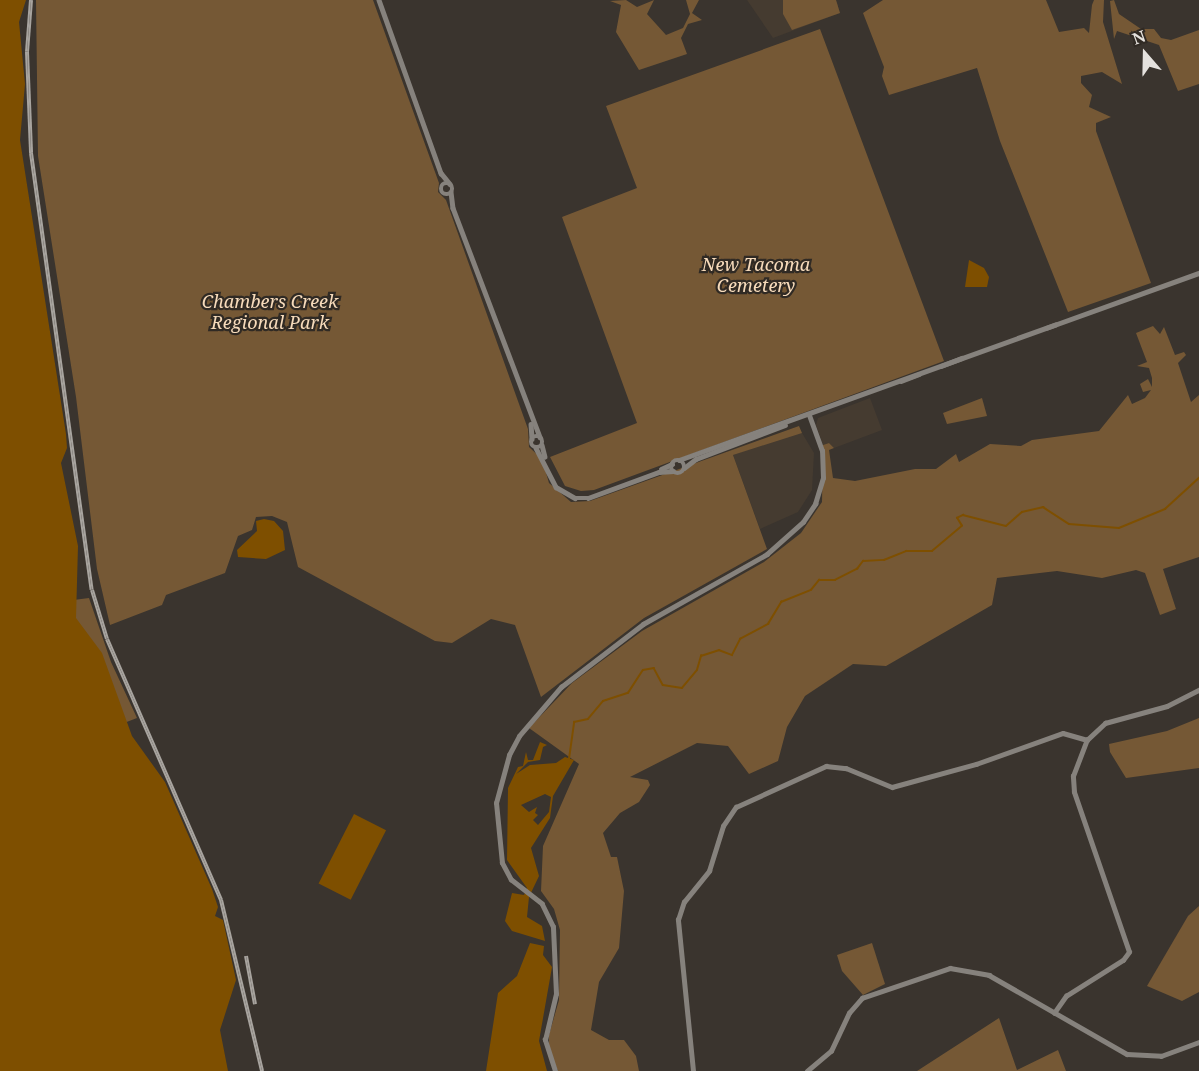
<!DOCTYPE html>
<style>
body{margin:0}
#map{position:relative;width:1199px;height:1071px;overflow:hidden;background:#3a342e;font-family:"Noto Serif",serif}
div>[style]{position:absolute}
[style*='--x']{left:calc(var(--x)*1px);top:calc(var(--y)*1px);width:calc(var(--w)*1px);rotate:calc(var(--a)*1deg)}
.built>*{inset:0;background:#453b30}
.green>*{inset:0;background:#755835}
.water>*{inset:0;background:#7e4f00;transform-origin:0 0}
.stream>*{height:1.5px;margin:-0.75px;padding:0 0.75px;transform-origin:0.75px;border-radius:0.75px;background:#7e4f00}
.secondary>*{height:4.5px;margin:-2.25px;padding:0 2.25px;transform-origin:2.25px;border-radius:2.25px;background:#86827d}
.secondary>.ring{margin:-2.25px;padding:0;box-sizing:content-box;background:none;border:4.5px solid #86827d;border-radius:50%}
.rail>*{height:4px;margin-top:-2px;transform-origin:0;background:repeating-linear-gradient(90deg,#302a24 0 4.5px,#a8a49f 0 9px);box-sizing:border-box;border-block:2px solid #a8a49f}
span{translate:-50% -50%;white-space:nowrap;text-align:center;line-height:1.15;-webkit-text-stroke:4.5px #302a24;paint-order:stroke}
.park-label{font-size:18px;color:#f7dbbb;font-style:italic}
.north{position:absolute;left:1115px;top:24px;width:60px;height:60px;-webkit-text-stroke:4px #302a24;paint-order:stroke;rotate:340deg;font-size:16px;font-weight:700;line-height:24px;text-align:center;color:#e5e2de}
.north::after{content:'';display:block;margin:auto;width:21px;height:27px;background:#e5e2de;clip-path:polygon(50% 0,100% 100%,50% 72%,0 100%)}
</style>
<div id="map">
<div class="built">
<div style="clip-path:polygon(747px 0,836px 0,840px 13px,773px 38px)"></div>
<div style="clip-path:polygon(870px 398px,882px 430px,834px 448px,829px 443px,823px 445px,816px 425px,818px 418px)"></div>
<div style="clip-path:polygon(792px 433px,802px 433px,814px 453px,812px 490px,798px 512px,760px 529px,733px 455px)"></div>
</div>
<div class="green">
<div style="clip-path:polygon(36px 0,373px 0,439px 183px,438px 192px,446px 200px,528px 429px,529px 447px,542px 459px,549px 483px,571px 502px,590px 501px,799px 426px,802px 433px,733px 455px,767px 549px,644px 618px,541px 697px,515px 625px,491px 619px,452px 643px,435px 641px,298px 567px,287px 522px,272px 516px,256px 517px,252px 530px,238px 536px,225px 573px,166px 595px,162px 605px,110px 625px,97px 569px,76px 397px,38px 156px)"></div>
<div style="clip-path:polygon(626px 0,637px 7px,654px 0,647px 14px,666px 35px,683px 28px,690px 14px,686px 0,699px 0,692px 13px,702px 20px,688px 24px,681px 38px,687px 54px,639px 70px,616px 32px,621px 5px,610px 1px)"></div>
<div style="clip-path:polygon(783px 0,836px 0,840px 13px,792px 30px,783px 14px)"></div>
<div style="clip-path:polygon(883px 0,1046px 0,1059px 32px,1084px 28px,1089px 33px,1092px 5px,1094px 0,1104px 0,1103px 22px,1122px 84px,1102px 72px,1081px 76px,1081px 83px,1092px 95px,1089px 107px,1111px 117px,1096px 123px,1096px 131px,1151px 283px,1068px 312px,1000px 141px,977px 68px,889px 95px,882px 76px,884px 67px,863px 13px)"></div>
<div style="clip-path:polygon(1114px 0,1119px 14px,1141px 29px,1154px 29px,1161px 38px,1171px 40px,1199px 30px,1199px 84px,1178px 91px,1159px 45px,1117px 31px,1114px 39px,1110px 1px)"></div>
<div style="clip-path:polygon(820px 29px,944px 361px,594px 490px,581px 491px,565px 486px,550px 457px,637px 423px,562px 217px,637px 188px,606px 106px)"></div>
<div style="clip-path:polygon(1153px 326px,1160px 334px,1164px 327px,1175px 355px,1184px 352px,1186px 355px,1178px 363px,1191px 402px,1199px 395px,1199px 557px,1163px 569px,1176px 609px,1160px 615px,1145px 573px,1136px 570px,1102px 578px,1057px 571px,997px 578px,992px 605px,886px 666px,853px 664px,805px 696px,787px 727px,778px 761px,749px 774px,728px 746px,697px 743px,630px 777px,648px 780px,650px 785px,639px 802px,620px 813px,603px 833px,611px 857px,617px 857px,624px 891px,619px 948px,599px 982px,591px 1030px,609px 1040px,624px 1040px,636px 1056px,639px 1071px,558px 1071px,549px 1050px,549px 1035px,559px 1000px,560px 930px,554px 909px,541px 891px,543px 846px,579px 764px,529px 728px,572px 683px,642px 631px,764px 562px,801px 533px,822px 502px,823px 445px,829px 443px,834px 448px,829px 450px,833px 478px,855px 481px,915px 469px,936px 469px,956px 454px,959px 462px,990px 444px,1021px 446px,1032px 440px,1099px 431px,1128px 395px,1132px 404px,1145px 398px,1151px 390px,1143px 392px,1140px 384px,1148px 379px,1152px 387px,1152px 378px,1149px 368px,1137px 366px,1147px 362px,1136px 333px)"></div>
<div style="clip-path:polygon(982px 398px,987px 416px,947px 424px,943px 413px)"></div>
<div style="clip-path:polygon(89px 598px,111px 662px,137px 718px,111px 728px,58px 602px)"></div>
<div style="clip-path:polygon(1199px 718px,1199px 768px,1126px 778px,1110px 752px,1109px 744px,1167px 731px)"></div>
<div style="clip-path:polygon(1199px 906px,1199px 992px,1182px 1001px,1147px 986px,1188px 916px)"></div>
<div style="clip-path:polygon(872px 943px,885px 984px,863px 995px,842px 971px,837px 955px)"></div>
<div style="clip-path:polygon(999px 1018px,1017px 1070px,1058px 1050px,1066px 1071px,917px 1071px)"></div>
</div>
<div class="water">
<div style="clip-path:polygon(0 0,26px 0,19px 22px,25px 84px,20px 140px,66px 434px,67px 448px,61px 463px,78px 546px,76px 618px,102px 653px,132px 736px,165px 782px,212px 889px,218px 907px,215px 916px,223px 920px,236px 980px,220px 1030px,228px 1071px,0 1071px)"></div>
<div style="clip-path:polygon(969px 260px,984px 268px,989px 277px,987px 287px,965px 287px)"></div>
<div style="clip-path:polygon(264px 519px,274px 521px,283px 531px,285px 550px,266px 559px,238px 557px,237px 550px,257px 531px,256px 521px)"></div>
<div style="clip-path:polygon(evenodd,540px 742px,547px 745px,543px 747px,540px 760px,528px 762px,516px 774px,530px 765px,556px 763px,565px 757px,574px 760px,553px 796px,550px 818px,531px 848px,539px 876px,529px 897px,527px 917px,542px 926px,545px 941px,512px 931px,505px 921px,512px 893px,524px 895px,527px 888px,507px 860px,508px 788px,518px 767px,523px 766px,526px 752px,528px 760px,533px 760px,540px 742px,545px 794px,551px 797px,549px 812px,538px 825px,533px 820px,538px 815px,535px 813px,537px 807px,529px 812px,521px 805px,545px 794px)"></div>
<div style="left:354px;top:814px;width:36px;height:78px;rotate:27deg"></div>
<div style="clip-path:polygon(530px 943px,544px 946px,543px 955px,552px 967px,539px 1041px,547px 1071px,486px 1071px,498px 993px,517px 976px)"></div>
</div>
<div class="stream">
<div style="--x:569;--y:759;--w:37;--a:-82"></div>
<div style="--x:574;--y:722;--w:14;--a:-12"></div>
<div style="--x:588;--y:719;--w:23;--a:-50"></div>
<div style="--x:603;--y:701;--w:26;--a:-18"></div>
<div style="--x:628;--y:693;--w:27;--a:-57"></div>
<div style="--x:643;--y:670;--w:11;--a:-10"></div>
<div style="--x:654;--y:668;--w:19;--a:62"></div>
<div style="--x:663;--y:685;--w:19;--a:9"></div>
<div style="--x:682;--y:688;--w:23;--a:-50"></div>
<div style="--x:697;--y:670;--w:15;--a:-74"></div>
<div style="--x:701;--y:656;--w:19;--a:-18"></div>
<div style="--x:719;--y:650;--w:14;--a:21"></div>
<div style="--x:732;--y:655;--w:18;--a:-63"></div>
<div style="--x:740;--y:639;--w:32;--a:-28"></div>
<div style="--x:768;--y:624;--w:26;--a:-59"></div>
<div style="--x:781;--y:602;--w:32;--a:-22"></div>
<div style="--x:811;--y:590;--w:13;--a:-51"></div>
<div style="--x:819;--y:580;--w:16;--a:0"></div>
<div style="--x:835;--y:580;--w:25;--a:-27"></div>
<div style="--x:857;--y:569;--w:10;--a:-53"></div>
<div style="--x:863;--y:561;--w:21;--a:-3"></div>
<div style="--x:884;--y:560;--w:24;--a:-22"></div>
<div style="--x:906;--y:551;--w:26;--a:0"></div>
<div style="--x:932;--y:551;--w:39;--a:-40"></div>
<div style="--x:962;--y:526;--w:9;--a:-122"></div>
<div style="--x:957;--y:518;--w:7;--a:-27"></div>
<div style="--x:963;--y:515;--w:44;--a:14.3"></div>
<div style="--x:1006;--y:526;--w:21;--a:-41"></div>
<div style="--x:1022;--y:512;--w:22;--a:-13"></div>
<div style="--x:1043;--y:507;--w:31;--a:33"></div>
<div style="--x:1069;--y:524;--w:50;--a:4.6"></div>
<div style="--x:1119;--y:528;--w:50;--a:-22.4"></div>
<div style="--x:1165;--y:509;--w:46;--a:-42.4"></div>
</div>
<div class="secondary">
<div style="--x:379;--y:0;--w:184;--a:70.3"></div>
<div style="--x:441;--y:173;--w:14;--a:51"></div>
<div class="ring" style="left:441.5px;top:183.5px;width:6.5px;height:6.5px"></div>
<div style="--x:451;--y:192;--w:16;--a:83"></div>
<div style="--x:453;--y:208;--w:245;--a:69.2"></div>
<div style="--x:1046;--y:328;--w:163;--a:-19.8"></div>
<div style="--x:941;--y:366;--w:22;--a:-21"></div>
<div style="--x:901;--y:381;--w:19;--a:-21"></div>
<div style="--x:531;--y:424;--w:15;--a:86"></div>
<div class="ring" style="left:531.5px;top:436.5px;width:6.5px;height:6.5px"></div>
<div style="--x:542;--y:445;--w:12;--a:76"></div>
<div style="--x:536;--y:448;--w:44;--a:62.9"></div>
<div style="--x:556;--y:487;--w:22;--a:30"></div>
<div style="--x:575;--y:498;--w:13;--a:0"></div>
<div style="--x:588;--y:498;--w:76;--a:-20.1"></div>
<div style="--x:659;--y:472;--w:14;--a:-4"></div>
<div style="--x:679;--y:460;--w:400;--a:-19.8"></div>
<div class="ring" style="left:671px;top:460px;width:9.5px;height:9.5px"></div>
<div style="--x:684;--y:468;--w:15;--a:-37"></div>
<div style="--x:696;--y:459;--w:95;--a:-20.9"></div>
<div style="--x:661;--y:469;--w:12;--a:-24"></div>
<div style="--x:1054;--y:1013;--w:21;--a:-55"></div>
<div style="--x:1066;--y:996;--w:67;--a:-32.3"></div>
<div style="--x:1123;--y:960;--w:10;--a:-53"></div>
<div style="--x:1129;--y:952;--w:169;--a:-109"></div>
<div style="--x:1074;--y:792;--w:16;--a:-94"></div>
<div style="--x:1073;--y:776;--w:39;--a:-69"></div>
<div style="--x:1087;--y:740;--w:25;--a:-43"></div>
<div style="--x:1105;--y:723;--w:64;--a:-15.3"></div>
<div style="--x:1167;--y:706;--w:36;--a:-27"></div>
<div style="--x:555;--y:1071;--w:33;--a:-108"></div>
<div style="--x:545;--y:1040;--w:47;--a:-76.6"></div>
<div style="--x:556;--y:994;--w:67;--a:-92.6"></div>
<div style="--x:553;--y:927;--w:25;--a:-116"></div>
<div style="--x:542;--y:904;--w:39;--a:-142"></div>
<div style="--x:511;--y:880;--w:19;--a:-118"></div>
<div style="--x:502;--y:863;--w:60;--a:-95.7"></div>
<div style="--x:496;--y:803;--w:50;--a:-74.8"></div>
<div style="--x:509;--y:755;--w:21;--a:-62"></div>
<div style="--x:519;--y:736;--w:65;--a:-49.4"></div>
<div style="--x:561;--y:687;--w:103;--a:-37.5"></div>
<div style="--x:643;--y:624;--w:142;--a:-29.4"></div>
<div style="--x:767;--y:554;--w:48;--a:-41.6"></div>
<div style="--x:803;--y:522;--w:22;--a:-56"></div>
<div style="--x:815;--y:504;--w:27;--a:-73"></div>
<div style="--x:823;--y:478;--w:27;--a:-92"></div>
<div style="--x:822;--y:451;--w:38;--a:-110"></div>
<div style="--x:693;--y:1071;--w:152;--a:-95.7"></div>
<div style="--x:678;--y:920;--w:19;--a:-72"></div>
<div style="--x:684;--y:902;--w:40;--a:-51"></div>
<div style="--x:709;--y:871;--w:47;--a:-72.7"></div>
<div style="--x:723;--y:826;--w:23;--a:-56"></div>
<div style="--x:736;--y:807;--w:99;--a:-24.5"></div>
<div style="--x:826;--y:766;--w:20;--a:6"></div>
<div style="--x:846;--y:768;--w:50;--a:22.4"></div>
<div style="--x:892;--y:787;--w:87;--a:-15.3"></div>
<div style="--x:976;--y:764;--w:92;--a:-19.6"></div>
<div style="--x:1063;--y:733;--w:25;--a:16"></div>
<div style="--x:807;--y:1071;--w:31;--a:-40"></div>
<div style="--x:831;--y:1051;--w:42;--a:-64.7"></div>
<div style="--x:849;--y:1013;--w:20;--a:-49"></div>
<div style="--x:862;--y:998;--w:93;--a:-18.8"></div>
<div style="--x:950;--y:968;--w:40;--a:10"></div>
<div style="--x:989;--y:975;--w:159;--a:29.8"></div>
<div style="--x:1127;--y:1054;--w:34;--a:3"></div>
<div style="--x:1161;--y:1056;--w:40;--a:-20.2"></div>
</div>
<div class="rail">
<div style="--x:31;--y:0;--w:52;--a:94.4"></div>
<div style="--x:27;--y:52;--w:101;--a:87.7"></div>
<div style="--x:31;--y:153;--w:441;--a:82.1"></div>
<div style="--x:92;--y:590;--w:51;--a:73"></div>
<div style="--x:107;--y:639;--w:285;--a:66.4"></div>
<div style="--x:221;--y:900;--w:176;--a:76.5"></div>
<div style="--x:246;--y:956;--w:49;--a:79.4"></div>
</div>
<div class="park-label">
<span style="left:756px;top:275px">New Tacoma<br>Cemetery</span>
<span style="left:270px;top:312px">Chambers Creek<br>Regional Park</span>
</div>
<div class="north">N</div>
</div>
